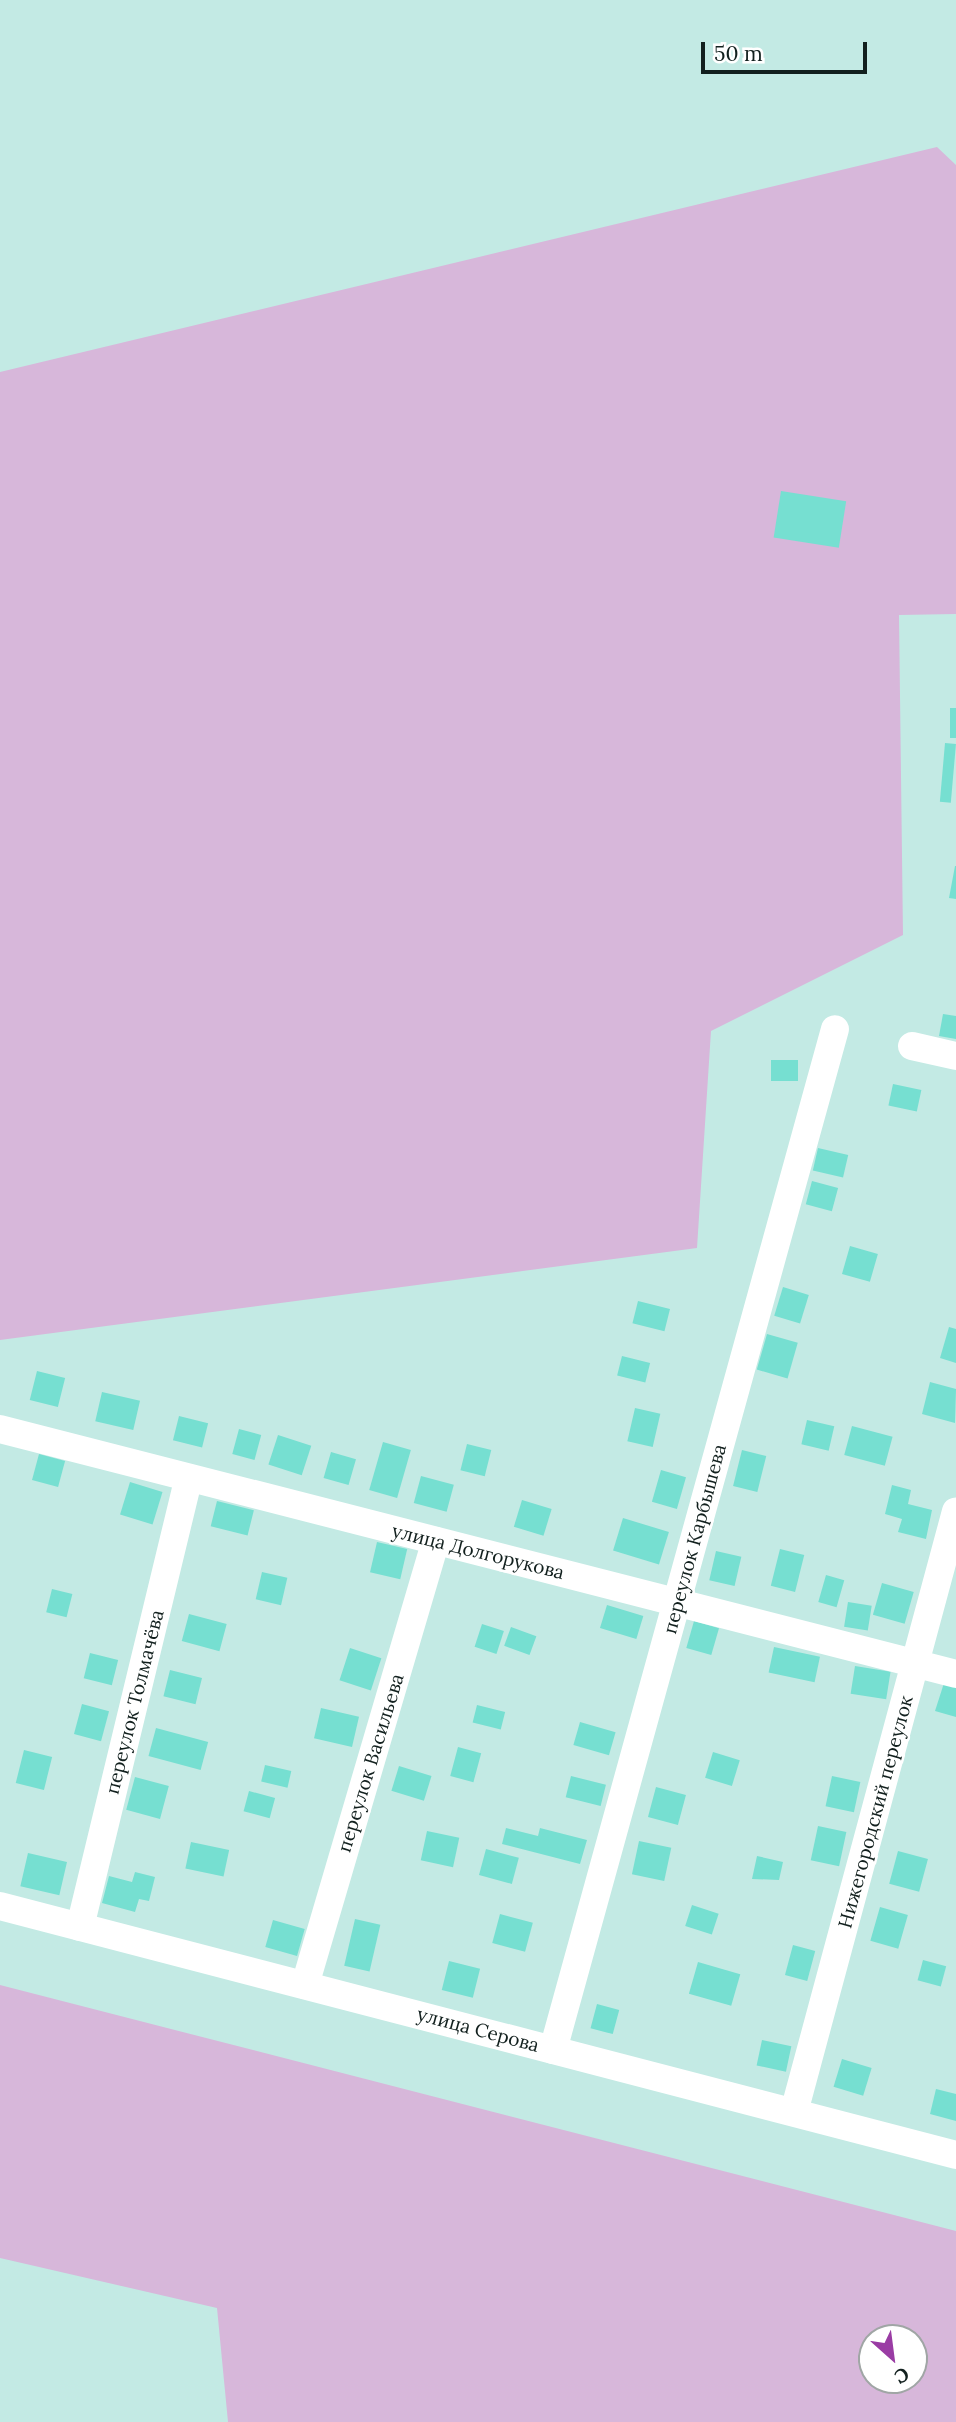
<!DOCTYPE html>
<meta charset="utf-8">
<style>
body{margin:0}
#map{position:relative;width:956px;height:2422px;overflow:hidden;background:#c3eae4;font-family:Lora,serif}
div>[style]{position:absolute}
[style*='--x']{left:calc(var(--x)*1px);top:calc(var(--y)*1px);width:calc(var(--w)*1px);rotate:calc(var(--a)*1deg)}
.green>*{inset:0;background:#d7b7da}
.building>*{inset:0;background:#76dfd1;transform-origin:0 0}
.minor>*{height:28px;margin:-14px;padding:0 14px;transform-origin:14px;border-radius:14px;background:#fff}
span{translate:-50% -50%;white-space:nowrap;text-align:center;line-height:1.15;-webkit-text-stroke:5px #fff;paint-order:stroke}
.street-label{font-size:19px;color:#12201e}
.north{position:absolute;left:858px;top:2324px;width:70px;height:70px;box-sizing:border-box;background:#fff;border:2px solid #a0a6a5;border-radius:50%;rotate:152deg;font-size:19px;font-weight:700;line-height:28px;text-align:center;color:#12201e}
.north::after{content:'';display:block;margin:auto;width:24px;height:32px;background:#9a3ca4;clip-path:polygon(50% 0,100% 100%,50% 72%,0 100%)}
.scale{position:absolute;left:701px;top:42px;width:166px;height:32px;box-sizing:border-box;border:4px solid #12201e;border-top:0;padding-left:9px;font-size:21px;line-height:24px;white-space:nowrap;color:#12201e;-webkit-text-stroke:5px #fff;paint-order:stroke}
</style>
<div id="map">
<div class="green">
<div style="clip-path:polygon(937px 147px,956px 165px,956px 614px,899px 615px,903px 935px,711px 1031px,697px 1248px,0 1340px,0 372px)"></div>
<div style="clip-path:polygon(evenodd,0 1985px,956px 2231px,956px 2422px,228px 2422px,217px 2308px,0 2258px,0 1985px,914px 2338px,914px 2380px,872px 2380px,872px 2338px,914px 2338px)"></div>
</div>
<div class="building">
<div style="left:781px;top:491px;width:66px;height:47px;rotate:9deg"></div>
<div style="left:950px;top:708px;width:6px;height:30px"></div>
<div style="left:945px;top:743px;width:11px;height:59px;rotate:5deg"></div>
<div style="clip-path:polygon(955px 866px,956px 866px,956px 899px,949px 898px)"></div>
<div style="clip-path:polygon(943px 1014px,956px 1016px,956px 1039px,939px 1036px)"></div>
<div style="left:771px;top:1060px;width:27px;height:21px"></div>
<div style="left:893px;top:1084px;width:29px;height:22px;rotate:12deg"></div>
<div style="left:818px;top:1148px;width:31px;height:23px;rotate:13deg"></div>
<div style="left:812px;top:1181px;width:27px;height:24px;rotate:15deg"></div>
<div style="left:850px;top:1246px;width:29px;height:29px;rotate:16deg"></div>
<div style="left:783px;top:1287px;width:27px;height:30px;rotate:17deg"></div>
<div style="left:638px;top:1301px;width:33px;height:23px;rotate:14deg"></div>
<div style="clip-path:polygon(949px 1327px,956px 1329px,956px 1363px,940px 1358px)"></div>
<div style="left:767px;top:1334px;width:32px;height:37px;rotate:16deg"></div>
<div style="left:622px;top:1356px;width:29px;height:20px;rotate:14deg"></div>
<div style="left:37px;top:1371px;width:29px;height:30px;rotate:14deg"></div>
<div style="clip-path:polygon(930px 1382px,956px 1389px,955px 1423px,922px 1414px)"></div>
<div style="left:102px;top:1392px;width:39px;height:30px;rotate:13deg"></div>
<div style="left:635px;top:1408px;width:26px;height:34px;rotate:13deg"></div>
<div style="left:179px;top:1416px;width:30px;height:25px;rotate:14deg"></div>
<div style="left:807px;top:1420px;width:28px;height:25px;rotate:13deg"></div>
<div style="left:852px;top:1426px;width:42px;height:30px;rotate:15deg"></div>
<div style="left:239px;top:1429px;width:23px;height:26px;rotate:15deg"></div>
<div style="left:278px;top:1435px;width:35px;height:31px;rotate:18deg"></div>
<div style="left:383px;top:1442px;width:29px;height:50px;rotate:16deg"></div>
<div style="left:467px;top:1444px;width:25px;height:27px;rotate:14deg"></div>
<div style="left:742px;top:1450px;width:25px;height:37px;rotate:14deg"></div>
<div style="left:331px;top:1452px;width:26px;height:27px;rotate:16deg"></div>
<div style="left:39px;top:1454px;width:27px;height:27px;rotate:15deg"></div>
<div style="left:661px;top:1470px;width:26px;height:33px;rotate:16deg"></div>
<div style="left:421px;top:1476px;width:34px;height:28px;rotate:15deg"></div>
<div style="left:130px;top:1482px;width:34px;height:34px;rotate:17deg"></div>
<div style="clip-path:polygon(892px 1485px,911px 1490px,908px 1504px,932px 1510px,926px 1539px,898px 1532px,902px 1519px,885px 1514px)"></div>
<div style="left:522px;top:1500px;width:31px;height:28px;rotate:17deg"></div>
<div style="left:217px;top:1501px;width:38px;height:26px;rotate:14deg"></div>
<div style="left:623px;top:1518px;width:48px;height:34px;rotate:17deg"></div>
<div style="left:377px;top:1542px;width:31px;height:31px;rotate:13deg"></div>
<div style="left:780px;top:1549px;width:25px;height:38px;rotate:14deg"></div>
<div style="left:716px;top:1551px;width:26px;height:30px;rotate:13deg"></div>
<div style="left:262px;top:1572px;width:26px;height:28px;rotate:13deg"></div>
<div style="left:826px;top:1575px;width:19px;height:28px;rotate:16deg"></div>
<div style="left:882px;top:1583px;width:33px;height:33px;rotate:16deg"></div>
<div style="left:52px;top:1589px;width:21px;height:24px;rotate:14deg"></div>
<div style="left:848px;top:1602px;width:24px;height:25px;rotate:9deg"></div>
<div style="left:607px;top:1605px;width:38px;height:24px;rotate:17deg"></div>
<div style="left:189px;top:1614px;width:39px;height:28px;rotate:15deg"></div>
<div style="left:694px;top:1621px;width:26px;height:28px;rotate:16deg"></div>
<div style="left:482px;top:1624px;width:23px;height:24px;rotate:18deg"></div>
<div style="left:511px;top:1627px;width:27px;height:20px;rotate:20deg"></div>
<div style="left:774px;top:1647px;width:47px;height:26px;rotate:12deg"></div>
<div style="left:350px;top:1648px;width:33px;height:34px;rotate:18deg"></div>
<div style="left:90px;top:1653px;width:29px;height:26px;rotate:14deg"></div>
<div style="left:855px;top:1666px;width:36px;height:28px;rotate:9deg"></div>
<div style="left:170px;top:1670px;width:33px;height:27px;rotate:14deg"></div>
<div style="clip-path:polygon(944px 1683px,956px 1687px,956px 1717px,935px 1711px)"></div>
<div style="left:82px;top:1704px;width:28px;height:31px;rotate:15deg"></div>
<div style="left:477px;top:1705px;width:29px;height:18px;rotate:14deg"></div>
<div style="left:321px;top:1708px;width:39px;height:31px;rotate:13deg"></div>
<div style="left:580px;top:1722px;width:37px;height:24px;rotate:16deg"></div>
<div style="left:156px;top:1728px;width:54px;height:29px;rotate:15deg"></div>
<div style="left:458px;top:1747px;width:24px;height:30px;rotate:15deg"></div>
<div style="left:24px;top:1750px;width:29px;height:34px;rotate:14deg"></div>
<div style="left:713px;top:1752px;width:28px;height:27px;rotate:17deg"></div>
<div style="left:265px;top:1765px;width:27px;height:17px;rotate:13deg"></div>
<div style="left:399px;top:1766px;width:34px;height:26px;rotate:17deg"></div>
<div style="left:571px;top:1776px;width:36px;height:22px;rotate:14deg"></div>
<div style="left:832px;top:1776px;width:29px;height:31px;rotate:12deg"></div>
<div style="left:135px;top:1777px;width:35px;height:34px;rotate:15deg"></div>
<div style="left:656px;top:1787px;width:31px;height:31px;rotate:15deg"></div>
<div style="left:249px;top:1791px;width:27px;height:21px;rotate:15deg"></div>
<div style="left:818px;top:1826px;width:29px;height:35px;rotate:12deg"></div>
<div style="clip-path:polygon(506px 1828px,538px 1836px,540px 1828px,587px 1840px,580px 1864px,502px 1844px)"></div>
<div style="left:427px;top:1831px;width:33px;height:30px;rotate:12deg"></div>
<div style="left:639px;top:1841px;width:33px;height:34px;rotate:12deg"></div>
<div style="left:191px;top:1842px;width:39px;height:27px;rotate:12deg"></div>
<div style="left:486px;top:1849px;width:34px;height:27px;rotate:15deg"></div>
<div style="left:898px;top:1851px;width:31px;height:34px;rotate:15deg"></div>
<div style="left:28px;top:1853px;width:40px;height:34px;rotate:13deg"></div>
<div style="clip-path:polygon(757px 1856px,783px 1862px,779px 1880px,752px 1879px)"></div>
<div style="clip-path:polygon(135px 1872px,155px 1877px,149px 1901px,139px 1899px,135px 1912px,102px 1903px,109px 1876px,132px 1882px)"></div>
<div style="left:692px;top:1905px;width:28px;height:22px;rotate:18deg"></div>
<div style="left:880px;top:1907px;width:29px;height:35px;rotate:16deg"></div>
<div style="left:500px;top:1914px;width:34px;height:30px;rotate:15deg"></div>
<div style="left:355px;top:1919px;width:26px;height:48px;rotate:13deg"></div>
<div style="left:273px;top:1920px;width:33px;height:28px;rotate:16deg"></div>
<div style="left:793px;top:1945px;width:23px;height:31px;rotate:15deg"></div>
<div style="left:923px;top:1960px;width:24px;height:21px;rotate:15deg"></div>
<div style="left:449px;top:1961px;width:32px;height:30px;rotate:14deg"></div>
<div style="left:698px;top:1962px;width:44px;height:33px;rotate:16deg"></div>
<div style="left:597px;top:2004px;width:23px;height:25px;rotate:15deg"></div>
<div style="left:762px;top:2040px;width:30px;height:26px;rotate:12deg"></div>
<div style="left:842px;top:2059px;width:31px;height:29px;rotate:17deg"></div>
<div style="clip-path:polygon(936px 2089px,956px 2094px,956px 2121px,930px 2114px)"></div>
</div>
<div class="minor">
<div style="--x:912;--y:1046;--w:45;--a:12.8"></div>
<div style="--x:0;--y:1429;--w:987;--a:14.37"></div>
<div style="--x:0;--y:1906;--w:988;--a:14.6"></div>
<div style="--x:80;--y:1927;--w:462;--a:-76.4"></div>
<div style="--x:305;--y:1985;--w:463;--a:-73.6"></div>
<div style="--x:553;--y:2050;--w:1059;--a:-74.56"></div>
<div style="--x:794;--y:2112;--w:622;--a:-74.91"></div>
</div>
<div class="street-label">
<span style="left:695px;top:1539px;rotate:-75deg">переулок Карбышева</span>
<span style="left:478px;top:1552px;rotate:14deg">улица Долгорукова</span>
<span style="left:135px;top:1702px;rotate:-76deg">переулок Толмачёва</span>
<span style="left:371px;top:1763px;rotate:-73deg">переулок Васильева</span>
<span style="left:876px;top:1812px;rotate:-75deg">Нижегородский переулок</span>
<span style="left:478px;top:2030px;rotate:15deg">улица Серова</span>
</div>
<div class="north">С</div>
<div class="scale">50 m</div>
</div>
